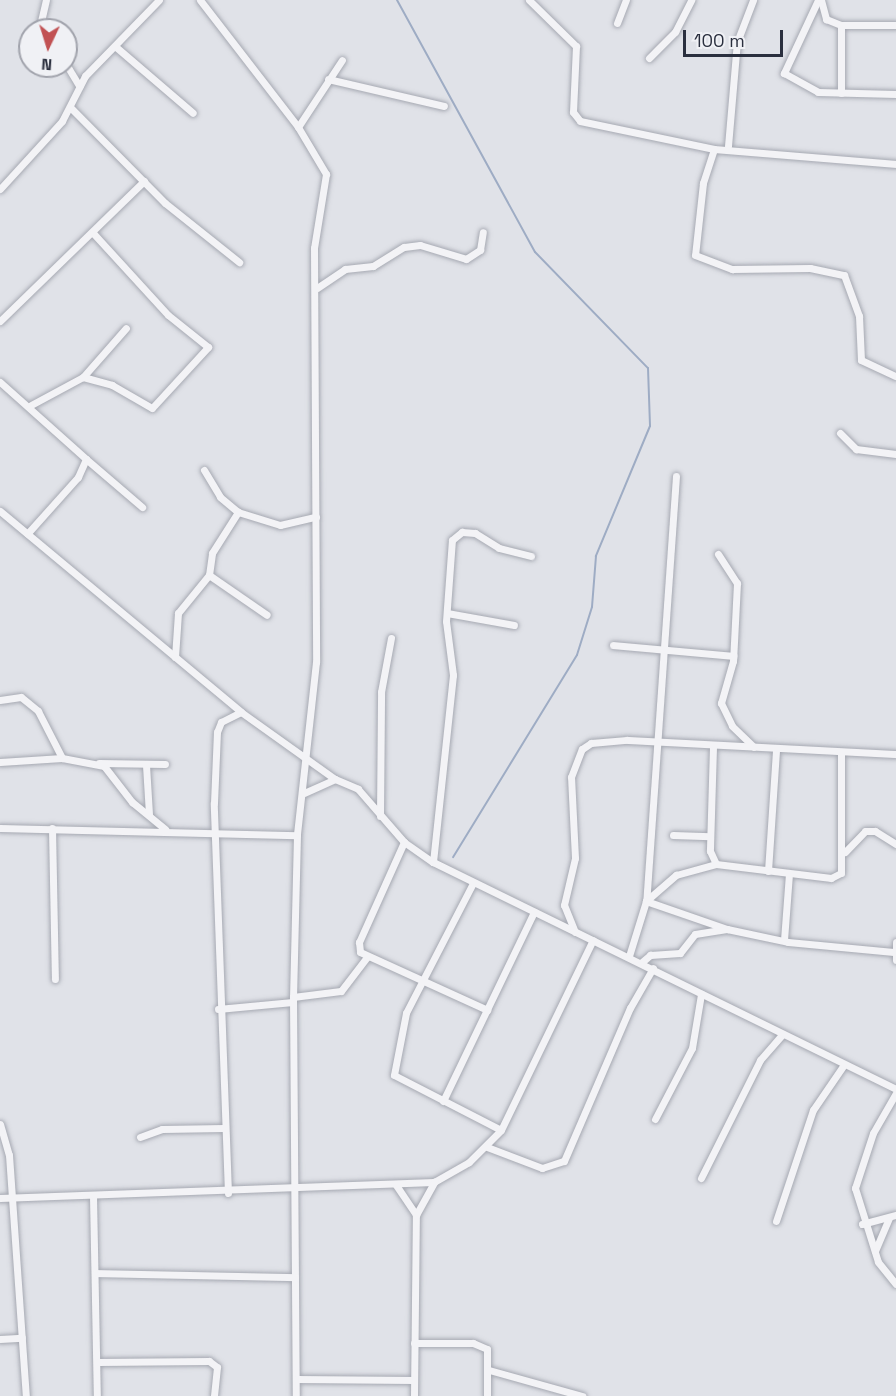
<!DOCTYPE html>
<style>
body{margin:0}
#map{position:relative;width:896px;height:1396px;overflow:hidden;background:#e0e2e8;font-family:"Space Grotesk",sans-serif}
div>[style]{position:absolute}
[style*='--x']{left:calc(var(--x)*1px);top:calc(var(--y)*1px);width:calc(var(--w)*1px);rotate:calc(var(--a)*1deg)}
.stream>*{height:2px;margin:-1px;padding:0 1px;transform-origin:1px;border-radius:1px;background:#9eacc4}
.roads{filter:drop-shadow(0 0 2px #a6a9b2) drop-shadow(0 0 2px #a6a9b2)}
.minor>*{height:7px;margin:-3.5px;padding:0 3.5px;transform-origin:3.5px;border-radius:3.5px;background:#f3f3f6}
span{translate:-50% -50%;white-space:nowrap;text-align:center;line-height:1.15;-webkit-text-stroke:5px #f0f1f5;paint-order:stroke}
.north{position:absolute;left:18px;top:18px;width:60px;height:60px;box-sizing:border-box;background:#f0f1f5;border:2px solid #a1a3ac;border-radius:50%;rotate:184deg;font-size:16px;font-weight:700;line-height:24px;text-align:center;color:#2a2f3e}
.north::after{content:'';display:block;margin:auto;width:21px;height:27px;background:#c15153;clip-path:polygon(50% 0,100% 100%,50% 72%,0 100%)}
.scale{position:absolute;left:683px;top:30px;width:100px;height:27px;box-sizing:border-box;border:3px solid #2a2f3e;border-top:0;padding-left:8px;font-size:18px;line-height:21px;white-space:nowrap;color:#2a2f3e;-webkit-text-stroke:4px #f0f1f5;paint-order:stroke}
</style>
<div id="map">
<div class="stream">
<div style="--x:397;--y:0;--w:287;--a:61.3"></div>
<div style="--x:535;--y:252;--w:162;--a:45.8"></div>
<div style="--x:648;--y:368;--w:58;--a:88"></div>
<div style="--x:650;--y:426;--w:141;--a:112.6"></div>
<div style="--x:596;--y:556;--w:51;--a:94.5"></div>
<div style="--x:592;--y:607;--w:50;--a:107.4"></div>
<div style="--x:577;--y:655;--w:237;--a:121.5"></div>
</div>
<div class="roads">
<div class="minor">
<div style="--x:200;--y:0;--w:160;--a:52.3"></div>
<div style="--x:298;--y:127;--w:55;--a:59.2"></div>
<div style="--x:326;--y:174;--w:75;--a:99.2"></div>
<div style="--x:314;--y:248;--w:414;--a:89.7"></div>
<div style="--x:316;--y:662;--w:174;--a:96.3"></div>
<div style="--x:297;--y:835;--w:162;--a:91.4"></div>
<div style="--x:293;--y:997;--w:399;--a:89.6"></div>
<div style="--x:529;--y:0;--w:66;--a:44.4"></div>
<div style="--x:576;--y:46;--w:66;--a:92.6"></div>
<div style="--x:573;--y:112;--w:11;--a:52"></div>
<div style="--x:580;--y:121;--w:137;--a:11.8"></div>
<div style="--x:714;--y:149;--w:183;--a:4.7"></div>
<div style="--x:818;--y:0;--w:81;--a:115"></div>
<div style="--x:784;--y:73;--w:39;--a:29"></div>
<div style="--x:818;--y:92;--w:78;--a:1.5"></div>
<div style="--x:821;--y:0;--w:20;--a:75"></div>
<div style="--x:826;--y:19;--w:16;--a:22"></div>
<div style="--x:617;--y:23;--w:25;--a:-69"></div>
<div style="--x:39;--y:30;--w:31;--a:-77"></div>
<div style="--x:116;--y:47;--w:101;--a:40.6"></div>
<div style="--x:649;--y:58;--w:37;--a:-45"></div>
<div style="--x:675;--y:32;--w:36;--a:-63"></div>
<div style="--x:66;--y:64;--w:26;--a:59"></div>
<div style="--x:328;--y:79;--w:119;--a:13.1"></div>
<div style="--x:841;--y:93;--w:68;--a:-90"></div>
<div style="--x:841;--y:25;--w:55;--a:0"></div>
<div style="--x:70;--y:107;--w:135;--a:45.3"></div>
<div style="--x:165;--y:203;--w:95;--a:38.6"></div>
<div style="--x:298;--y:127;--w:80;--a:-56.7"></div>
<div style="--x:728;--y:146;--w:104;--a:-85.1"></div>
<div style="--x:737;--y:42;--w:45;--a:-69.1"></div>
<div style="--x:714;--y:149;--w:36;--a:108"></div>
<div style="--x:703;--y:183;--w:72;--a:96.3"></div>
<div style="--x:695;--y:255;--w:40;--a:21"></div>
<div style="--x:732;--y:269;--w:78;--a:-0.7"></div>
<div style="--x:810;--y:268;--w:35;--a:12"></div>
<div style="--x:844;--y:275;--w:44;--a:69.9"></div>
<div style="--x:859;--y:316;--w:44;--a:87.4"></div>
<div style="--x:861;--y:360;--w:38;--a:25"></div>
<div style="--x:0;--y:189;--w:92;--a:-47.6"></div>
<div style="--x:62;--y:121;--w:51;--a:-62.9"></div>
<div style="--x:85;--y:76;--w:106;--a:-45.8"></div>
<div style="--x:317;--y:288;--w:34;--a:-34"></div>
<div style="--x:345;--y:269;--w:28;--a:-6"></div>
<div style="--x:373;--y:266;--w:36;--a:-32"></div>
<div style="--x:404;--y:247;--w:16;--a:-7"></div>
<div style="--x:420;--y:245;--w:48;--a:16.9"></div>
<div style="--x:466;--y:259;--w:17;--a:-33"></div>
<div style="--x:480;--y:250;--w:18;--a:-81"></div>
<div style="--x:0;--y:321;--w:201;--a:-44.2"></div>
<div style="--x:83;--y:377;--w:30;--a:15"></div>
<div style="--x:112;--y:385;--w:46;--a:29.9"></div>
<div style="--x:152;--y:408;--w:83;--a:-47.4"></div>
<div style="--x:208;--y:347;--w:51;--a:-141.3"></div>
<div style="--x:168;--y:315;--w:111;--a:-132.4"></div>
<div style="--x:0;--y:382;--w:115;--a:41.8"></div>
<div style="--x:86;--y:459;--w:20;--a:114"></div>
<div style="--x:78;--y:477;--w:76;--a:131.8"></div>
<div style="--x:31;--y:405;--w:59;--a:-28.3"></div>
<div style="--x:83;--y:377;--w:65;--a:-48.7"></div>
<div style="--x:840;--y:433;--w:23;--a:45"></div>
<div style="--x:856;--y:449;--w:40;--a:7.1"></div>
<div style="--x:86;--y:459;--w:74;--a:40.6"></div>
<div style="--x:204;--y:470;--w:31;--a:59"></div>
<div style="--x:220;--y:497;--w:23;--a:40"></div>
<div style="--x:238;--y:512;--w:44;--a:17.2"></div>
<div style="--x:280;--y:525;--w:37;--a:-13"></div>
<div style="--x:676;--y:476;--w:426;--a:94"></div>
<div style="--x:646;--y:901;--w:86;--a:19.1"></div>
<div style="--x:0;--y:511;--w:314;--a:39.8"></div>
<div style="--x:241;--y:712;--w:115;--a:35.5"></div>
<div style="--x:335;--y:779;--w:25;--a:23"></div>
<div style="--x:358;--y:789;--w:70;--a:49"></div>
<div style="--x:404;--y:842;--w:35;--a:35"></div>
<div style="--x:433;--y:862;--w:516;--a:26.12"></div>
<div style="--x:718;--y:554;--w:35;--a:57"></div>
<div style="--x:737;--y:583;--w:78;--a:92.9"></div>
<div style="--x:733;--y:661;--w:44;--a:105.9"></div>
<div style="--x:721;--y:703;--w:25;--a:64"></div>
<div style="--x:732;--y:726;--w:30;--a:44"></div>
<div style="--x:209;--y:575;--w:70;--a:34.6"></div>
<div style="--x:447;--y:613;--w:68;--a:10.2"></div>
<div style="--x:613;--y:645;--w:121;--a:5.2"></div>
<div style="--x:175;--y:657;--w:44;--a:-86.1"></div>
<div style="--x:178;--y:613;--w:49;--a:-50.8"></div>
<div style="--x:209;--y:575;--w:22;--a:-82"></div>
<div style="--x:212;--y:553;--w:49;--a:-57.6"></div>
<div style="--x:0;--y:700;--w:21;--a:-8"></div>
<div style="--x:21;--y:697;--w:22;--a:39"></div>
<div style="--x:38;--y:711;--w:53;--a:62.9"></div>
<div style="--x:62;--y:758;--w:43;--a:10.8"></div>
<div style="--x:104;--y:766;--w:46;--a:52.1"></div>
<div style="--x:132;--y:802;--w:43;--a:39.3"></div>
<div style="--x:713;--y:747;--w:104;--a:91.7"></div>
<div style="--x:710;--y:851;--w:14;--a:65"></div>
<div style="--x:0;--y:762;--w:62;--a:-3.7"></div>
<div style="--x:99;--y:763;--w:66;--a:0.9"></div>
<div style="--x:146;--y:765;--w:49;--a:86.5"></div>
<div style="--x:304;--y:793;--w:34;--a:-24"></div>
<div style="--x:380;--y:816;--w:124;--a:-89.5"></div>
<div style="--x:381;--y:692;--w:55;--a:-79.5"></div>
<div style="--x:0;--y:828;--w:297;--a:1.4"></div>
<div style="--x:52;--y:828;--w:151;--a:88.9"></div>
<div style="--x:673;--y:835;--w:37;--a:2"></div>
<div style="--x:404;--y:842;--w:110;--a:114.2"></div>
<div style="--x:359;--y:942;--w:10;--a:84"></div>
<div style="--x:360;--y:952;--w:140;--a:24.5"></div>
<div style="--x:845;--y:852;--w:29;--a:-46"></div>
<div style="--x:865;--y:831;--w:10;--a:0"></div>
<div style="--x:875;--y:831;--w:25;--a:32"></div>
<div style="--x:433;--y:862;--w:188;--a:-83.9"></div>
<div style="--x:453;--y:675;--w:54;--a:-97.4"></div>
<div style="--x:446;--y:621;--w:81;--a:-85.8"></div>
<div style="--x:452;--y:540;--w:13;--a:-39"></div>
<div style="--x:462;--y:532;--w:13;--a:4"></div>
<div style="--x:475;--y:533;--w:28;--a:32"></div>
<div style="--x:499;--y:548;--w:33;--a:14"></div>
<div style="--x:768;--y:871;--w:122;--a:-86.2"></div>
<div style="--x:473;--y:883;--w:146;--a:117.3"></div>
<div style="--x:406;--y:1013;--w:63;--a:101"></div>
<div style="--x:394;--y:1075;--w:120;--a:27.2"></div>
<div style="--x:575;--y:932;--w:29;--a:-112"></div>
<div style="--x:564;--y:905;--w:48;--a:-76.8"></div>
<div style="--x:575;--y:858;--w:81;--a:-92.8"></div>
<div style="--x:571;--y:777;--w:30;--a:-69"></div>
<div style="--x:582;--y:749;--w:11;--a:-34"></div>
<div style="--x:591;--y:743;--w:36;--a:-5"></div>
<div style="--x:627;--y:740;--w:269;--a:3"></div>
<div style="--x:784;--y:940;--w:66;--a:-85.7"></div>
<div style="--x:896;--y:942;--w:18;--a:90"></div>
<div style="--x:629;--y:956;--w:58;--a:-72.8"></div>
<div style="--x:646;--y:901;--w:40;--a:-41"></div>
<div style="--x:676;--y:875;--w:41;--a:-15.4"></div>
<div style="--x:716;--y:864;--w:116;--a:6.9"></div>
<div style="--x:831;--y:878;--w:11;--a:-27"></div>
<div style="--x:841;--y:873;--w:121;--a:-90"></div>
<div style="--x:642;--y:962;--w:11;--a:-41"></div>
<div style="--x:650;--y:955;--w:30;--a:-4"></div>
<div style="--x:680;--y:953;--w:24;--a:-52"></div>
<div style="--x:695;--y:934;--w:32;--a:-9"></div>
<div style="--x:727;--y:929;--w:62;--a:12"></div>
<div style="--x:788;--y:942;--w:106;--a:5.4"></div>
<div style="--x:293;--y:997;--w:48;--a:-7.1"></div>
<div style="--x:341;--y:991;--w:43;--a:-52.6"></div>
<div style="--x:218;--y:1009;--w:75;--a:-5.3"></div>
<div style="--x:896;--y:1093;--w:46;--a:119.9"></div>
<div style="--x:873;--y:1133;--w:58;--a:108.1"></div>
<div style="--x:855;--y:1188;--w:77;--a:72.7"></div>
<div style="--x:878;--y:1262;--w:28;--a:51"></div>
<div style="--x:443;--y:1101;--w:210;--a:-64.3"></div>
<div style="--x:655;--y:1119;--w:80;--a:-62.5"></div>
<div style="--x:692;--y:1048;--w:55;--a:-80.5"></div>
<div style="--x:0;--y:1124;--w:32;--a:74"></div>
<div style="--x:9;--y:1155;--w:242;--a:86"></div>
<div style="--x:140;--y:1137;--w:23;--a:-20"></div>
<div style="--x:162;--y:1129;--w:62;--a:-0.9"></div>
<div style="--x:487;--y:1147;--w:59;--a:20.9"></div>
<div style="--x:542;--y:1168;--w:23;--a:-18"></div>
<div style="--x:564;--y:1161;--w:167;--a:-66.7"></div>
<div style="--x:630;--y:1008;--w:46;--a:-60.1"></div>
<div style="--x:701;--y:1178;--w:132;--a:-63.4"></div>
<div style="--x:760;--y:1060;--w:32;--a:-49"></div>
<div style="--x:396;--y:1185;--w:36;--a:56"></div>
<div style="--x:228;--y:1193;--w:390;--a:-92.1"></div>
<div style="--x:214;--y:803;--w:71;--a:-87.6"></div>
<div style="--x:217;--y:732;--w:11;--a:-68"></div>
<div style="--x:221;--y:722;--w:22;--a:-27"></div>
<div style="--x:93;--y:1196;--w:200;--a:88.9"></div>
<div style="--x:0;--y:1198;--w:434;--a:-2.1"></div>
<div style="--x:434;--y:1182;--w:40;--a:-29.7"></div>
<div style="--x:469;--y:1162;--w:45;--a:-45"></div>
<div style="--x:501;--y:1130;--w:211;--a:-64.2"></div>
<div style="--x:776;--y:1221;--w:117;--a:-71.6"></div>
<div style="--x:813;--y:1110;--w:53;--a:-55.7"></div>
<div style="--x:862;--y:1224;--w:35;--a:-15"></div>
<div style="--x:875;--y:1251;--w:36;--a:-67"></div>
<div style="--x:96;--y:1273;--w:199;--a:1.2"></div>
<div style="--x:0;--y:1339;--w:22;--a:-3"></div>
<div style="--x:414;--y:1343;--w:59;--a:0"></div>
<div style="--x:473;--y:1343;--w:15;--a:23"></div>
<div style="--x:487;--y:1349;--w:47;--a:90"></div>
<div style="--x:98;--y:1362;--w:111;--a:-0.5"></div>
<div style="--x:209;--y:1361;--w:10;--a:37"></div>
<div style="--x:217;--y:1367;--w:29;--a:96"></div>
<div style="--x:489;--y:1370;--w:97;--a:15.6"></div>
<div style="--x:296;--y:1379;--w:118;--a:0.5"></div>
<div style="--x:414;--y:1396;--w:181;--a:-89.4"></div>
<div style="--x:416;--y:1215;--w:38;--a:-61"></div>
</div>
</div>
<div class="north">N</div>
<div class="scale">100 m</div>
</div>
